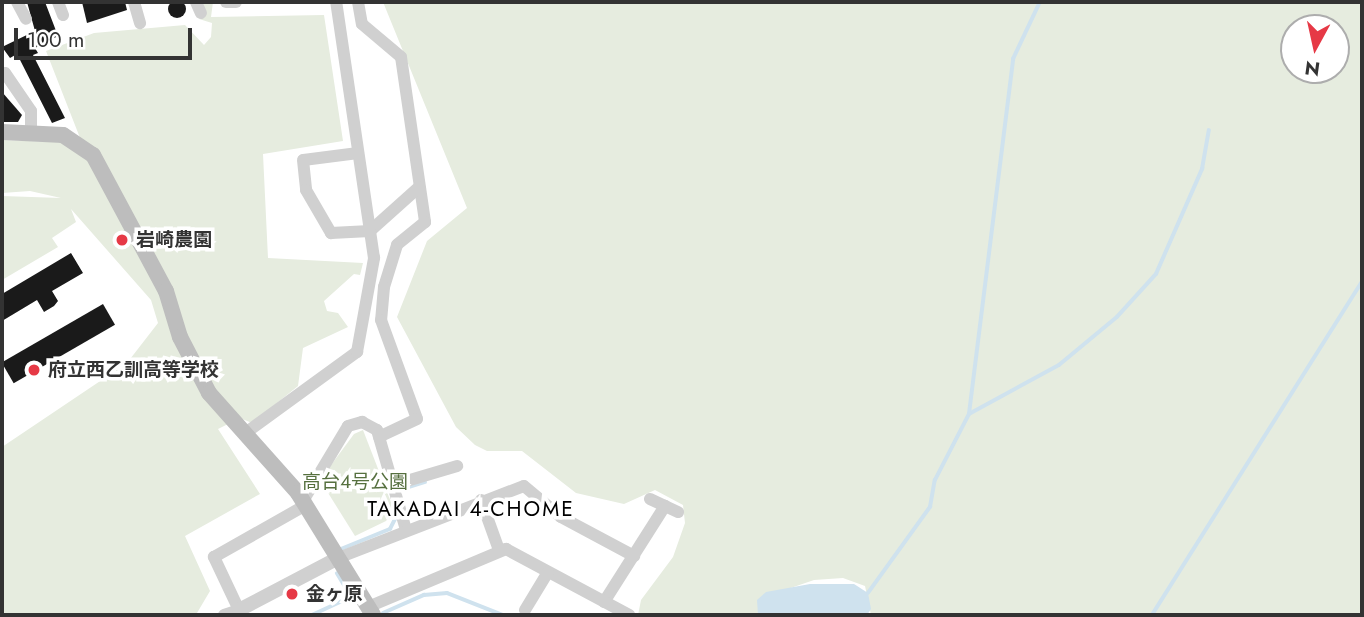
<!DOCTYPE html>
<meta charset="utf-8">
<style>
body{margin:0}
#map{position:relative;width:1364px;height:617px;overflow:hidden;background:#fff;font-family:Jost,"Noto Sans JP",sans-serif}
div>[style]{position:absolute}
[style*='--x']{left:calc(var(--x)*1px);top:calc(var(--y)*1px);width:calc(var(--w)*1px);rotate:calc(var(--a)*1deg)}
.green>*{inset:0;background:#e6ecdf}
.water>*{inset:0;background:#cfe2ee}
.stream>*{height:3.5px;margin:-1.75px;padding:0 1.75px;transform-origin:1.75px;border-radius:1.75px;background:#cfe2ee}
.building>*{inset:0;background:#1a1a1a;transform-origin:0 0}
.round{border-radius:50%}
.minor>*{height:12px;margin:-6px;padding:0 6px;transform-origin:6px;border-radius:6px;background:#d0d0d0}
.tertiary>*{height:14px;margin:-7px;padding:0 7px;transform-origin:7px;border-radius:7px;background:#d0d0d0}
.secondary>*{height:16px;margin:-8px;padding:0 8px;transform-origin:8px;border-radius:8px;background:#bdbdbd}
.dots>*{width:19px;height:19px;translate:-50% -50%;box-sizing:border-box;border:4px solid #fff;border-radius:50%}
span{translate:-50% -50%;white-space:nowrap;text-align:center;line-height:1.15;-webkit-text-stroke:7px #fff;paint-order:stroke}
.poi-label{font-size:19px;color:#333;font-weight:700}
.left{translate:0 -50%;text-align:left}
.park-label{font-size:19px;color:#56703f}
.neighbourhood-label{font-size:21px;color:#000;letter-spacing:2px}
.frame{position:absolute;inset:0;border:4px solid #333;pointer-events:none}
.north{position:absolute;left:1280px;top:14px;width:70px;height:70px;box-sizing:border-box;background:#fff;border:2px solid #adadad;border-radius:50%;rotate:188deg;font-size:19px;font-weight:700;line-height:28px;text-align:center;color:#333}
.north::after{content:'';display:block;margin:auto;width:24px;height:32px;background:#e63946;clip-path:polygon(50% 0,100% 100%,50% 72%,0 100%)}
.scale{position:absolute;left:14px;top:28px;width:178px;height:32px;box-sizing:border-box;border:4px solid #333;border-top:0;padding-left:9px;font-size:21px;line-height:24px;white-space:nowrap;color:#333;-webkit-text-stroke:5px #fff;paint-order:stroke}
</style>
<div id="map">
<div class="green">
<div style="clip-path:polygon(204px 2px,213px 2px,211px 17px,324px 15px,343px 141px,263px 154px,268px 258px,363px 263px,360px 275px,354px 274px,324px 301px,327px 311px,338px 313px,348px 327px,303px 348px,298px 386px,252px 423px,240px 418px,218px 429px,260px 494px,185px 536px,210px 591px,197px 613px,2px 615px,2px 447px,127px 363px,158px 323px,151px 300px,71px 209px,76px 222px,52px 238px,58px 247px,2px 280px,2px 196px,61px 198px,30px 191px,2px 193px,2px 140px,82px 143px,46px 51px,94px 33px,185px 25px,204px 45px,211px 37px,212px 23px,199px 19px)"></div>
<div style="clip-path:polygon(evenodd,383px 2px,1362px 2px,1362px 615px,871px 615px,865px 586px,843px 578px,814px 580px,779px 592px,762px 615px,638px 615px,641px 600px,673px 557px,685px 523px,683px 505px,655px 490px,624px 504px,576px 493px,522px 451px,487px 451px,475px 445px,456px 427px,397px 317px,427px 241px,467px 208px,383px 2px,1294px 28px,1336px 28px,1336px 70px,1294px 70px,1294px 28px)"></div>
<div style="clip-path:polygon(363px 430px,394px 510px,386px 521px,355px 536px,320px 480px,354px 434px)"></div>
</div>
<div class="water">
<div style="clip-path:polygon(810px 584px,854px 584px,868px 593px,871px 609px,867px 615px,758px 615px,757px 600px,766px 592px)"></div>
</div>
<div class="stream">
<div style="--x:969;--y:414;--w:102;--a:-28.6"></div>
<div style="--x:1059;--y:365;--w:75;--a:-39.6"></div>
<div style="--x:1117;--y:317;--w:58;--a:-47.8"></div>
<div style="--x:1156;--y:274;--w:115;--a:-66.3"></div>
<div style="--x:1202;--y:169;--w:39;--a:-80"></div>
<div style="--x:399;--y:490;--w:27;--a:-17"></div>
<div style="--x:341;--y:549;--w:53;--a:-22.2"></div>
<div style="--x:390;--y:529;--w:16;--a:-63"></div>
<div style="--x:868;--y:593;--w:106;--a:-54.2"></div>
<div style="--x:930;--y:507;--w:27;--a:-80"></div>
<div style="--x:935;--y:480;--w:74;--a:-62.7"></div>
<div style="--x:969;--y:414;--w:358;--a:-82.9"></div>
<div style="--x:1013;--y:59;--w:63;--a:-64.7"></div>
<div style="--x:383;--y:613;--w:45;--a:-23.7"></div>
<div style="--x:424;--y:595;--w:23;--a:-5"></div>
<div style="--x:447;--y:593;--w:60;--a:21.4"></div>
<div style="--x:312;--y:615;--w:43;--a:-24.8"></div>
<div style="--x:351;--y:597;--w:27;--a:-121"></div>
<div style="--x:1152;--y:615;--w:395;--a:-57.8"></div>
</div>
<div class="building">
<div class="round" style="left:168px;top:0;width:18px;height:18px"></div>
<div style="clip-path:polygon(27px 2px,45px 2px,58px 36px,35px 48px,38px 53px,33px 55px,65px 118px,52px 123px,17px 54px,10px 58px,2px 47px,35px 31px)"></div>
<div style="clip-path:polygon(82px 2px,125px 2px,127px 10px,87px 23px)"></div>
<div style="clip-path:polygon(2px 92px,22px 115px,18px 122px,2px 122px)"></div>
<div style="clip-path:polygon(71px 253px,83px 273px,52px 291px,58px 301px,54px 306px,44px 312px,37px 300px,2px 321px,2px 294px)"></div>
<div style="left:103px;top:304px;width:24px;height:117px;rotate:60deg"></div>
</div>
<div class="minor">
<div style="--x:17;--y:2;--w:19;--a:62"></div>
<div style="--x:58;--y:2;--w:14;--a:69"></div>
<div style="--x:134;--y:2;--w:22;--a:74"></div>
<div style="--x:196;--y:2;--w:12;--a:66"></div>
<div style="--x:226;--y:2;--w:10;--a:0"></div>
<div style="--x:358;--y:2;--w:22;--a:80"></div>
<div style="--x:362;--y:24;--w:51;--a:40.2"></div>
<div style="--x:401;--y:57;--w:167;--a:81.7"></div>
<div style="--x:425;--y:222;--w:36;--a:141"></div>
<div style="--x:397;--y:245;--w:44;--a:107.2"></div>
<div style="--x:384;--y:287;--w:33;--a:95"></div>
<div style="--x:381;--y:320;--w:105;--a:70"></div>
<div style="--x:417;--y:419;--w:42;--a:154.7"></div>
<div style="--x:2;--y:76;--w:4;--a:-45"></div>
<div style="--x:5;--y:73;--w:46;--a:55.6"></div>
<div style="--x:31;--y:111;--w:22;--a:90"></div>
<div style="--x:358;--y:153;--w:55;--a:172.7"></div>
<div style="--x:303;--y:160;--w:30;--a:84"></div>
<div style="--x:306;--y:190;--w:50;--a:59.8"></div>
<div style="--x:331;--y:233;--w:39;--a:-3"></div>
<div style="--x:370;--y:231;--w:66;--a:-41.9"></div>
<div style="--x:244;--y:434;--w:140;--a:-36"></div>
<div style="--x:357;--y:352;--w:96;--a:-79.7"></div>
<div style="--x:374;--y:258;--w:259;--a:-98.4"></div>
<div style="--x:393;--y:485;--w:67;--a:-16.5"></div>
<div style="--x:650;--y:499;--w:31;--a:25"></div>
<div style="--x:481;--y:500;--w:53;--a:70.2"></div>
<div style="--x:303;--y:501;--w:87;--a:-59"></div>
<div style="--x:348;--y:426;--w:15;--a:-16"></div>
<div style="--x:362;--y:422;--w:17;--a:28"></div>
<div style="--x:377;--y:430;--w:104;--a:73.8"></div>
<div style="--x:338;--y:558;--w:199;--a:-21.2"></div>
<div style="--x:524;--y:486;--w:48;--a:40"></div>
<div style="--x:561;--y:517;--w:83;--a:28.1"></div>
<div style="--x:604;--y:602;--w:114;--a:-57.6"></div>
<div style="--x:368;--y:607;--w:150;--a:-22.8"></div>
<div style="--x:506;--y:549;--w:140;--a:28.2"></div>
<div style="--x:525;--y:610;--w:44;--a:-58.8"></div>
<div style="--x:224;--y:615;--w:16;--a:-18"></div>
<div style="--x:239;--y:610;--w:59;--a:-115.3"></div>
<div style="--x:214;--y:557;--w:106;--a:-29.5"></div>
</div>
<div class="tertiary">
<div style="--x:239;--y:615;--w:5;--a:-90"></div>
<div style="--x:239;--y:610;--w:112;--a:-27.7"></div>
</div>
<div class="secondary">
<div style="--x:2;--y:132;--w:61;--a:2.8"></div>
<div style="--x:63;--y:135;--w:36;--a:34"></div>
<div style="--x:93;--y:155;--w:154;--a:61.8"></div>
<div style="--x:166;--y:291;--w:48;--a:73.1"></div>
<div style="--x:180;--y:337;--w:63;--a:62.6"></div>
<div style="--x:209;--y:393;--w:134;--a:48.3"></div>
<div style="--x:298;--y:493;--w:143;--a:58.4"></div>
</div>
<div class="dots">
<div style="left:122px;top:240px;background:#e63946"></div>
<div style="left:34px;top:370px;background:#e63946"></div>
<div style="left:292px;top:594px;background:#e63946"></div>
</div>
<div class="poi-label">
<span class="left" style="left:136px;top:240px">岩崎農園</span>
<span class="left" style="left:48px;top:370px">府立西乙訓高等学校</span>
<span class="left" style="left:306px;top:594px">金ヶ原</span>
</div>
<div class="park-label">
<span style="left:355px;top:482px">高台４号公園</span>
</div>
<div class="neighbourhood-label">
<span style="left:471px;top:509px">TAKADAI 4-CHOME</span>
</div>
<div class="frame"></div>
<div class="north">N</div>
<div class="scale">100 m</div>
</div>
